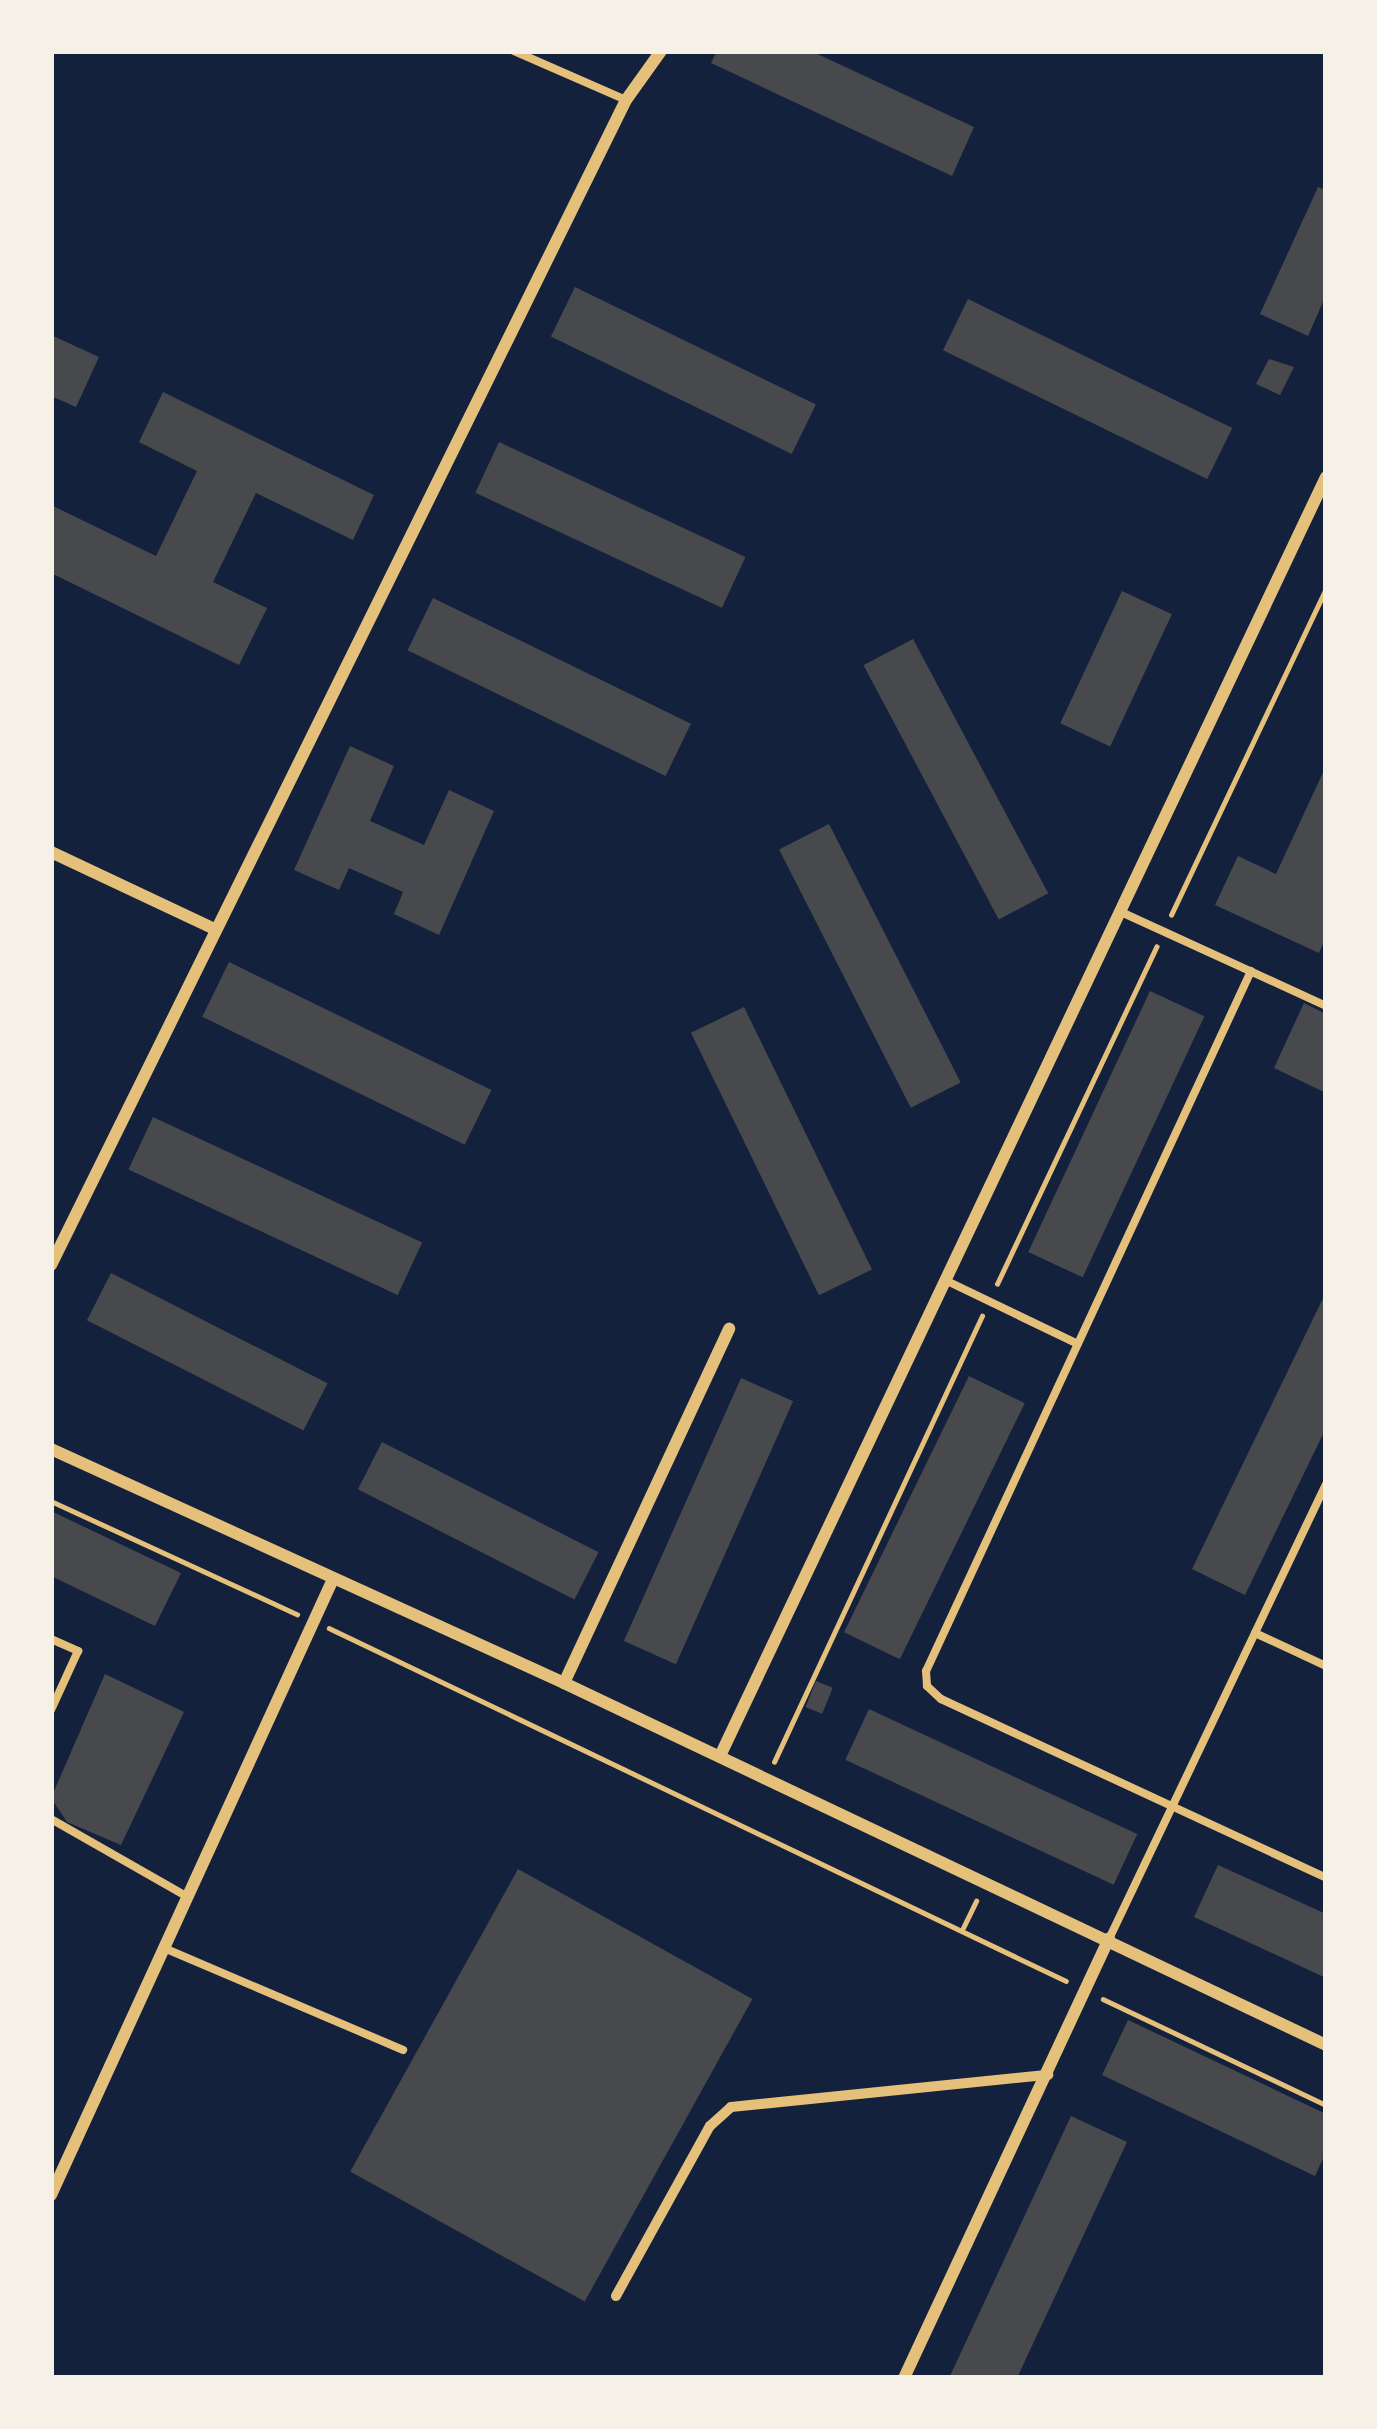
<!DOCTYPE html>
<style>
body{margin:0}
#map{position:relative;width:1377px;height:2429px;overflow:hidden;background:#14213d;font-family:"Golos Text",sans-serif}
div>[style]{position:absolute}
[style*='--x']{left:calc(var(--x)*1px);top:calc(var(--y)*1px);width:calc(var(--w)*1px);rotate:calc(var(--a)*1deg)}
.building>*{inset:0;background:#48494c;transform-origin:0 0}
.path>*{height:4.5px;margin:-2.25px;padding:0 2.25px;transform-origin:2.25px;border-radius:2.25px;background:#e5c07b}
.service>*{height:8px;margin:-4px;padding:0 4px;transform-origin:4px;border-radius:4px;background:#e5c07b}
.pedestrian>*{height:10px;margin:-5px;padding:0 5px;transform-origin:5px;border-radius:5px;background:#e5c07b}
.minor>*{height:12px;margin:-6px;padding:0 6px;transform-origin:6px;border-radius:6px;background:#e5c07b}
span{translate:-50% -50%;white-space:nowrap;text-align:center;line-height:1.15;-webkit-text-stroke:12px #f6f1e7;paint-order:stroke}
.frame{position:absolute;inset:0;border:54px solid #f6f1e7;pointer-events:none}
</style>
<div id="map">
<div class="building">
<div style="clip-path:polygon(717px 51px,811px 51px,974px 127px,952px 176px,711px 63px)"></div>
<div style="clip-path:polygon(1318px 187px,1326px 190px,1326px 295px,1308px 336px,1260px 314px)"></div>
<div style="left:575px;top:287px;width:268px;height:55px;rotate:26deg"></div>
<div style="left:968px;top:299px;width:294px;height:57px;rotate:26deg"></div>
<div style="clip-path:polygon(51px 335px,99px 357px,76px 407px,51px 396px)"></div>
<div style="clip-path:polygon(1269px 359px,1294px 367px,1280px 395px,1256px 384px)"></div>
<div style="clip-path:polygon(163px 392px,374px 495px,353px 540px,256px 493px,213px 582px,267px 608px,239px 665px,51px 573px,51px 505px,156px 556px,197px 471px,139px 442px)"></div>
<div style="left:499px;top:442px;width:272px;height:56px;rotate:25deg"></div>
<div style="left:1122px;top:591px;width:55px;height:146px;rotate:25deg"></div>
<div style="left:433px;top:598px;width:287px;height:58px;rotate:26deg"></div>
<div style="left:913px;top:639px;width:288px;height:56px;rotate:62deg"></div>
<div style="clip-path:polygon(350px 746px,394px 766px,370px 821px,424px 845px,449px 790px,494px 811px,439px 935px,394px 914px,403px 892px,349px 868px,339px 890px,294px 870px)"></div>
<div style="clip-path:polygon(1326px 766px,1326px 937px,1319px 953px,1215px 905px,1238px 856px,1276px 874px)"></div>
<div style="left:829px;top:824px;width:290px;height:56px;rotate:63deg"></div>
<div style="left:229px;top:962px;width:292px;height:61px;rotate:26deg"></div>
<div style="left:1150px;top:991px;width:60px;height:288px;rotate:25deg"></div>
<div style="clip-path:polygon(1304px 1003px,1326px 1014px,1326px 1093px,1274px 1068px)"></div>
<div style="left:744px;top:1007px;width:292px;height:59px;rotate:64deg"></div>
<div style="left:153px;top:1117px;width:297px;height:58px;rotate:25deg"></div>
<div style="left:111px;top:1273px;width:243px;height:53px;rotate:27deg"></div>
<div style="clip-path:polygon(1326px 1292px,1326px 1428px,1245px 1595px,1192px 1569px)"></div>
<div style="left:969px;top:1376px;width:62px;height:285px;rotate:26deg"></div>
<div style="left:741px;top:1378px;width:57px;height:288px;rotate:24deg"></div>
<div style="left:382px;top:1442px;width:243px;height:53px;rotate:27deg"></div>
<div style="clip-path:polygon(51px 1511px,181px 1573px,155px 1626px,51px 1576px)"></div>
<div style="clip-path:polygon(105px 1674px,184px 1712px,121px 1845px,67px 1822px,51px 1798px)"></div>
<div style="left:816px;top:1681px;width:18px;height:28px;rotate:22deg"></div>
<div style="left:869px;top:1709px;width:296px;height:56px;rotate:25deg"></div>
<div style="clip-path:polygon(1218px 1865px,1326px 1914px,1326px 1978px,1194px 1917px)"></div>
<div style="left:518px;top:1869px;width:268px;height:346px;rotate:29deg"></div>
<div style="clip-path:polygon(1128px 2020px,1326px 2114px,1326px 2152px,1315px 2176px,1102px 2075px)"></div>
<div style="clip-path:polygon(1071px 2116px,1127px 2142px,1017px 2378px,955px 2378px,950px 2376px)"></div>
</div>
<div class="path">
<div style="--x:1171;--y:915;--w:362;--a:-64.6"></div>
<div style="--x:997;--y:1284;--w:373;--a:-64.7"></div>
<div style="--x:51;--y:1501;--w:271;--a:24.7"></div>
<div style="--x:329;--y:1628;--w:817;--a:25.59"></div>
<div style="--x:774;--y:1762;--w:492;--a:-65"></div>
<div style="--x:963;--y:1928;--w:30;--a:-64"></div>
<div style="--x:1103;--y:1999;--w:247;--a:25.4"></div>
</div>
<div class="service">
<div style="--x:514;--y:51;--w:122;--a:23.6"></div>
<div style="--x:1121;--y:912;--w:226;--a:24.6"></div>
<div style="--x:1251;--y:971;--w:772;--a:114.9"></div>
<div style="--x:926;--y:1671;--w:15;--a:86"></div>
<div style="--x:927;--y:1686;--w:19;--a:43"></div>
<div style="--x:941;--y:1699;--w:425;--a:24.9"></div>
<div style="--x:947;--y:1281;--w:145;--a:25.7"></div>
<div style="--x:1255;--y:1633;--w:78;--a:24.9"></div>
<div style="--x:51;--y:1639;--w:30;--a:24"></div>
<div style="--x:78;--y:1651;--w:65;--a:114.6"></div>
<div style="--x:51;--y:1819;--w:158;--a:29.7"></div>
<div style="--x:1109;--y:1939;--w:504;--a:-64.5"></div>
<div style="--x:164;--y:1948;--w:260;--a:23.1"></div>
</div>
<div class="pedestrian">
<div style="--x:616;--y:2296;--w:194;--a:-61.1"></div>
<div style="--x:710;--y:2126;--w:28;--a:-42"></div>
<div style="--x:731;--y:2107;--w:319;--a:-5.8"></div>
</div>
<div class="minor">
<div style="--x:51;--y:852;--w:181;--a:25.2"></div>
<div style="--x:51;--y:1265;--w:1299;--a:-63.73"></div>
<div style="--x:626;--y:100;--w:60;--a:-54.5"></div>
<div style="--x:51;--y:1449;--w:564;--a:24.52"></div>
<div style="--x:564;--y:1683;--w:844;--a:25.41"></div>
<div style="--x:564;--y:1683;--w:391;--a:-65"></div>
<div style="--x:720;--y:1756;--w:1415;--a:-64.65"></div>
<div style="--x:51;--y:2195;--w:677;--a:-65.4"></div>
<div style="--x:904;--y:2378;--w:485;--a:-65"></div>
</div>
<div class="frame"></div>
</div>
